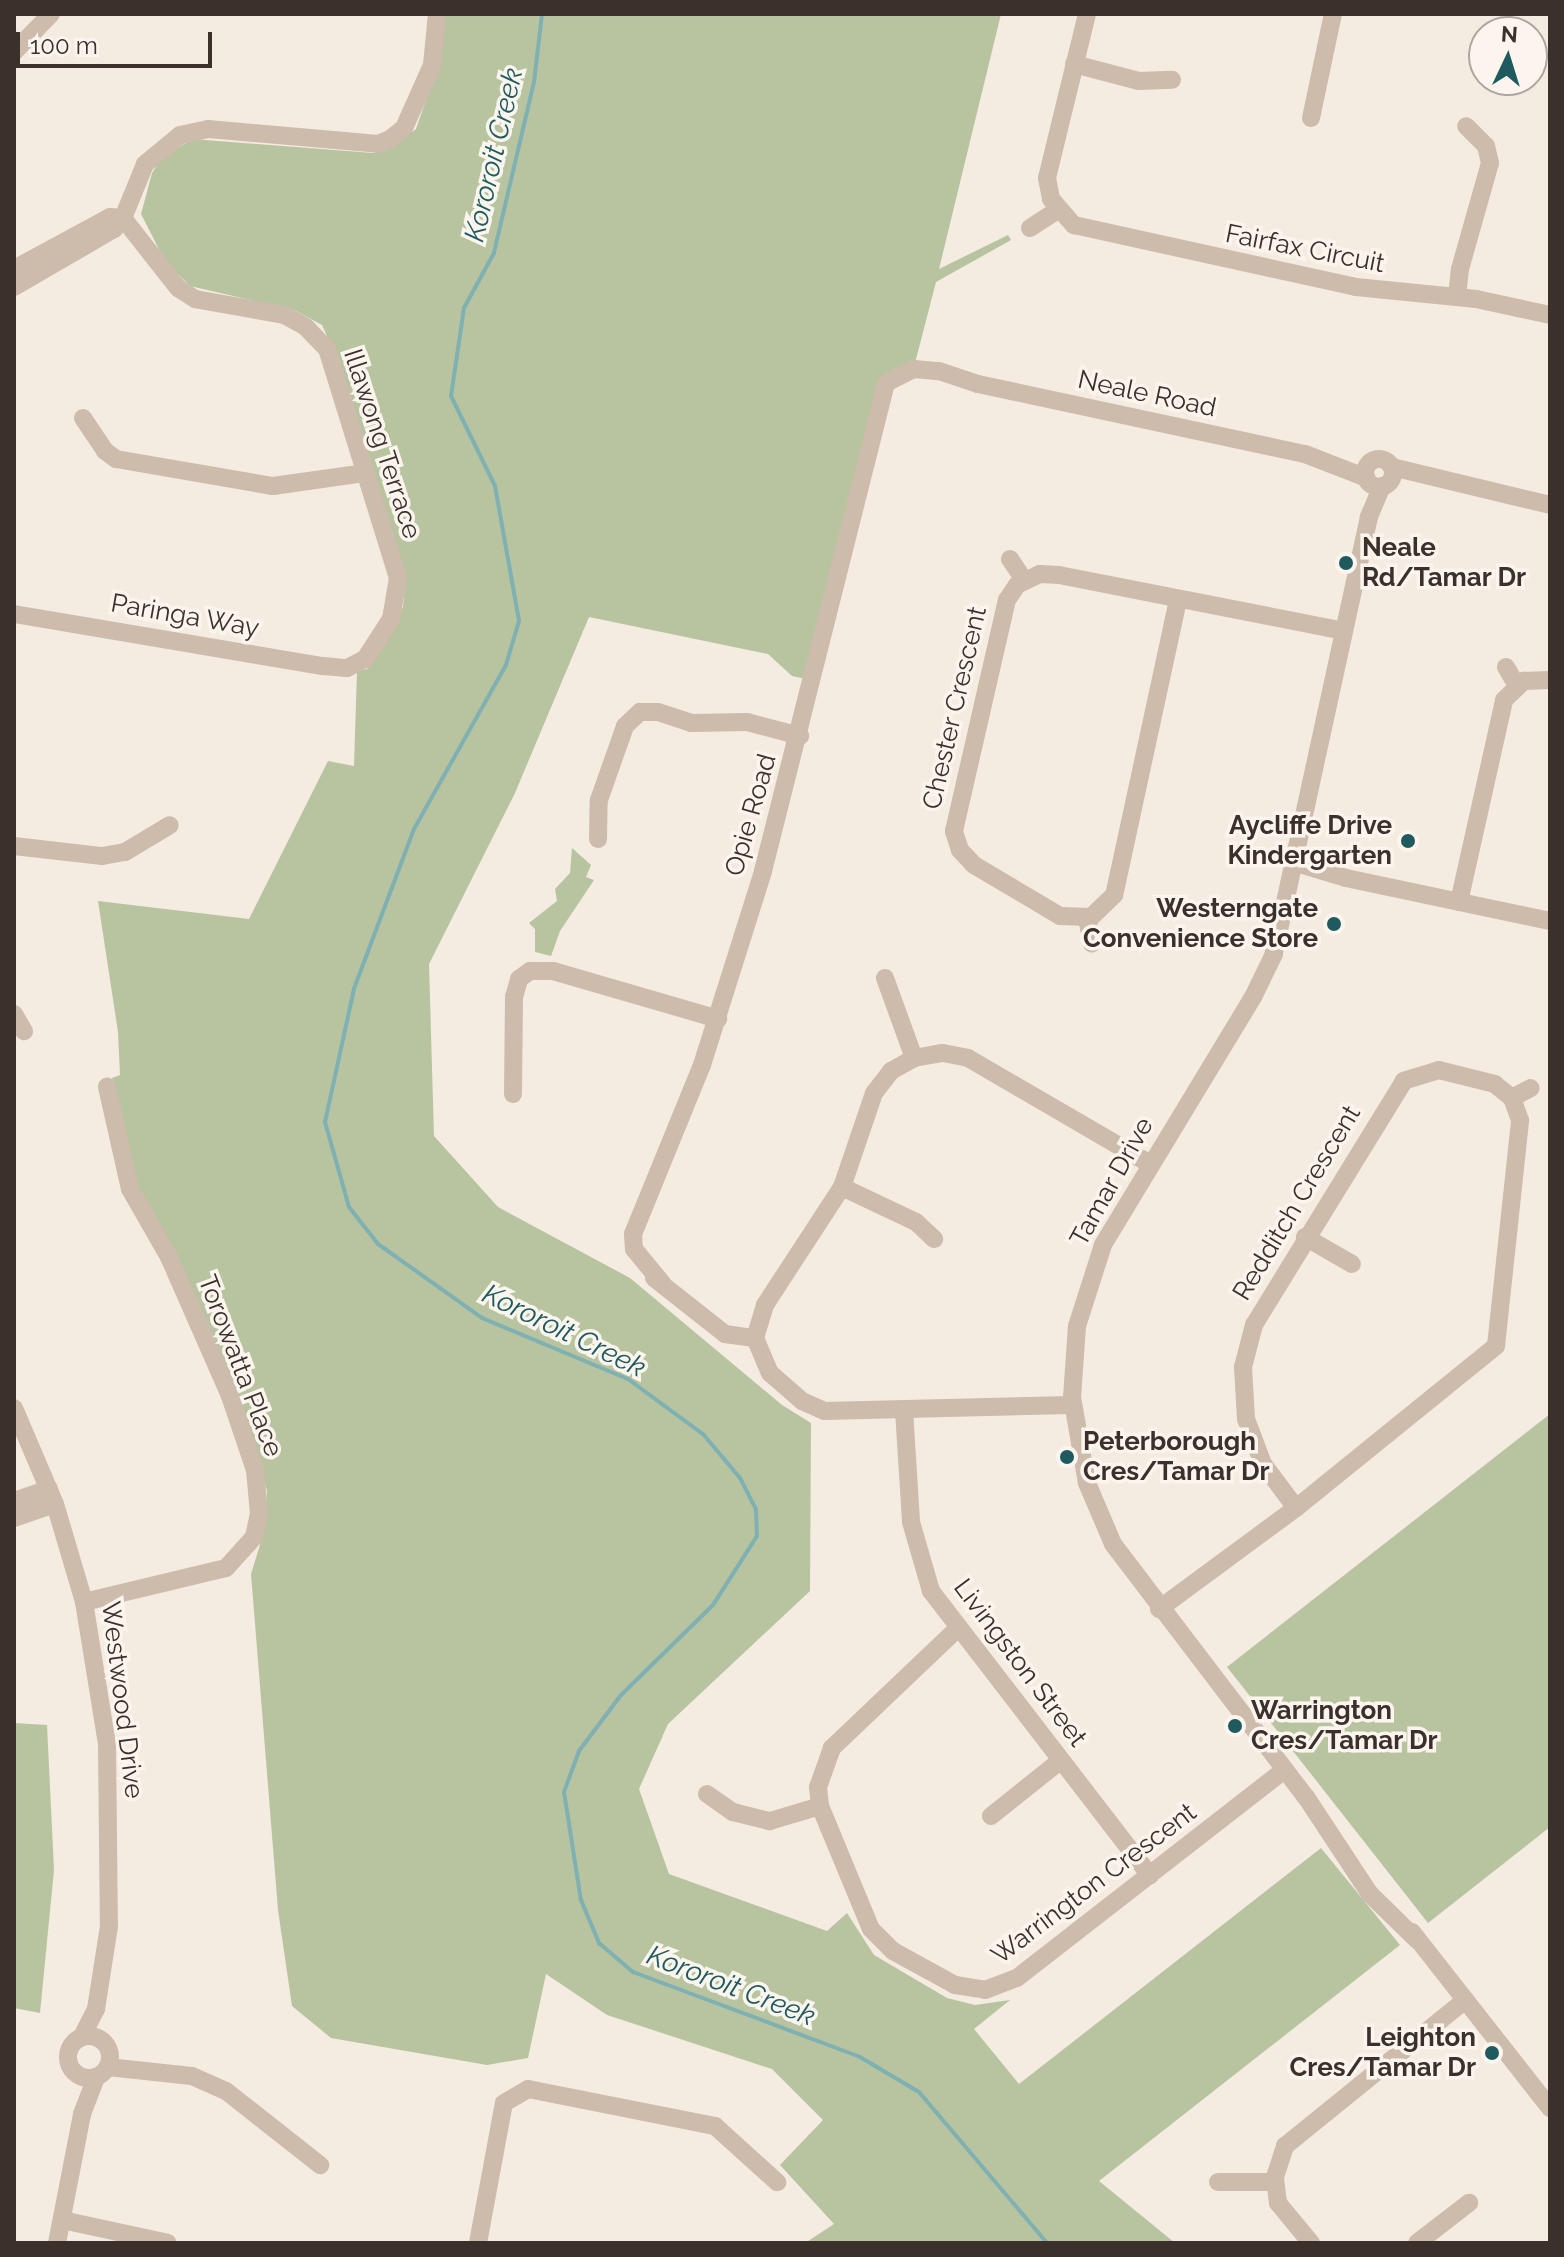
<!DOCTYPE html>
<style>
body{margin:0}
#map{position:relative;width:1564px;height:2257px;overflow:hidden;background:#f4ebe1;font-family:Raleway,sans-serif}
div>[style]{position:absolute}
[style*='--x']{left:calc(var(--x)*1px);top:calc(var(--y)*1px);width:calc(var(--w)*1px);rotate:calc(var(--a)*1deg)}
.green>*{inset:0;background:#b8c4a0}
.stream>*{height:4px;margin:-2px;padding:0 2px;transform-origin:2px;border-radius:2px;background:#7fb0b2}
.minor>*{height:18px;margin:-9px;padding:0 9px;transform-origin:9px;border-radius:9px;background:#cdbbac}
.minor>.ring{margin:-9px;padding:0;box-sizing:content-box;background:none;border:18px solid #cdbbac;border-radius:50%}
.dots>*{width:22px;height:22px;translate:-50% -50%;box-sizing:border-box;border:4px solid #fbf5ee;border-radius:50%}
span{translate:-50% -50%;white-space:nowrap;text-align:center;line-height:1.15;-webkit-text-stroke:7px #fbf5ee;paint-order:stroke}
.street-label{font-size:26px;color:#3b302b}
.poi-label{font-size:26px;color:#3b302b;font-weight:700}
.left{translate:0 -50%;text-align:left}
.right{translate:-100% -50%;text-align:right}
.water-label{font-size:28px;color:#1f5a5e;font-style:italic}
.frame{position:absolute;inset:0;border:16px solid #3b302b;pointer-events:none}
.north{position:absolute;left:1468px;top:16px;width:80px;height:80px;box-sizing:border-box;background:#fbf5ee;border:2px solid #aea6a0;border-radius:50%;rotate:4deg;font-size:22px;font-weight:700;line-height:32px;text-align:center;color:#3b302b}
.north::after{content:'';display:block;margin:auto;width:28px;height:36px;background:#1f5a5e;clip-path:polygon(50% 0,100% 100%,50% 72%,0 100%)}
.scale{position:absolute;left:16px;top:32px;width:196px;height:36px;box-sizing:border-box;border:4px solid #3b302b;border-top:0;padding-left:10px;font-size:24px;line-height:28px;white-space:nowrap;color:#3b302b;-webkit-text-stroke:6px #fbf5ee;paint-order:stroke}
</style>
<div id="map">
<div class="green">
<div style="clip-path:polygon(442px 14px,1001px 14px,939px 269px,1008px 235px,1011px 240px,936px 282px,915px 363px,895px 370px,806px 679px,792px 676px,768px 654px,589px 617px,515px 793px,429px 964px,434px 1136px,498px 1207px,630px 1278px,782px 1405px,811px 1423px,810px 1591px,668px 1724px,639px 1789px,669px 1874px,827px 1931px,847px 1913px,874px 1955px,947px 1998px,975px 2005px,1010px 2000px,974px 2029px,1019px 2084px,1321px 1848px,1400px 1945px,1099px 2181px,1175px 2243px,805px 2243px,834px 2224px,780px 2165px,823px 2120px,772px 2069px,607px 2015px,546px 1974px,528px 2058px,487px 2065px,331px 2038px,292px 2006px,278px 1910px,251px 1574px,264px 1532px,267px 1491px,248px 1424px,131px 1179px,112px 1078px,120px 1075px,118px 1032px,98px 901px,249px 919px,328px 761px,354px 766px,357px 671px,367px 669px,382px 647px,403px 607px,405px 583px,343px 371px,322px 325px,294px 310px,190px 286px,165px 261px,141px 214px,152px 173px,163px 156px,193px 139px,373px 153px,395px 146px,416px 129px,439px 62px)"></div>
<div style="clip-path:polygon(572px 848px,591px 865px,586px 877px,594px 880px,560px 931px,551px 956px,535px 952px,535px 929px,529px 923px,557px 901px,555px 889px,570px 873px)"></div>
<div style="clip-path:polygon(1550px 1414px,1550px 1827px,1428px 1923px,1227px 1667px)"></div>
<div style="clip-path:polygon(14px 1723px,47px 1725px,54px 1870px,40px 2013px,14px 2008px)"></div>
</div>
<div class="stream">
<div style="--x:542;--y:14;--w:68;--a:96.7"></div>
<div style="--x:534;--y:82;--w:176;--a:103.2"></div>
<div style="--x:494;--y:253;--w:63;--a:118.6"></div>
<div style="--x:464;--y:308;--w:89;--a:98.4"></div>
<div style="--x:451;--y:396;--w:100;--a:63.9"></div>
<div style="--x:495;--y:486;--w:137;--a:79.9"></div>
<div style="--x:519;--y:621;--w:46;--a:106.5"></div>
<div style="--x:506;--y:665;--w:188;--a:119.3"></div>
<div style="--x:414;--y:829;--w:171;--a:110.6"></div>
<div style="--x:354;--y:989;--w:136;--a:102.3"></div>
<div style="--x:325;--y:1122;--w:88;--a:74.2"></div>
<div style="--x:349;--y:1207;--w:47;--a:51.9"></div>
<div style="--x:378;--y:1244;--w:128;--a:35.4"></div>
<div style="--x:482;--y:1318;--w:158;--a:22.7"></div>
<div style="--x:628;--y:1379;--w:93;--a:36.3"></div>
<div style="--x:703;--y:1434;--w:57;--a:49.9"></div>
<div style="--x:740;--y:1478;--w:35;--a:63"></div>
<div style="--x:756;--y:1509;--w:27;--a:88"></div>
<div style="--x:757;--y:1536;--w:82;--a:122.5"></div>
<div style="--x:713;--y:1605;--w:129;--a:135.6"></div>
<div style="--x:621;--y:1695;--w:70;--a:126.9"></div>
<div style="--x:579;--y:1751;--w:44;--a:110.1"></div>
<div style="--x:564;--y:1792;--w:109;--a:81.1"></div>
<div style="--x:581;--y:1900;--w:47;--a:67.3"></div>
<div style="--x:599;--y:1943;--w:45;--a:40.5"></div>
<div style="--x:633;--y:1972;--w:242;--a:20.5"></div>
<div style="--x:860;--y:2057;--w:69;--a:30.7"></div>
<div style="--x:919;--y:2092;--w:198;--a:49.7"></div>
</div>
<div class="minor">
<div style="--x:1087;--y:14;--w:169;--a:103.7"></div>
<div style="--x:1047;--y:178;--w:21;--a:79"></div>
<div style="--x:1051;--y:199;--w:35;--a:49"></div>
<div style="--x:1074;--y:225;--w:289;--a:12.4"></div>
<div style="--x:1356;--y:287;--w:121;--a:5.7"></div>
<div style="--x:1476;--y:299;--w:76;--a:12.2"></div>
<div style="--x:14;--y:52;--w:53;--a:-45.8"></div>
<div style="--x:1074;--y:64;--w:67;--a:14.7"></div>
<div style="--x:1139;--y:81;--w:33;--a:-2"></div>
<div style="--x:1311;--y:118;--w:106;--a:-78.1"></div>
<div style="--x:1030;--y:228;--w:33;--a:-33"></div>
<div style="--x:14;--y:269;--w:109;--a:-28.4"></div>
<div style="--x:110;--y:217;--w:12;--a:5"></div>
<div style="--x:14;--y:287;--w:116;--a:-30.1"></div>
<div style="--x:114;--y:229;--w:14;--a:-51"></div>
<div style="--x:1457;--y:297;--w:28;--a:-84"></div>
<div style="--x:1460;--y:269;--w:110;--a:-74.2"></div>
<div style="--x:1490;--y:163;--w:17;--a:-103"></div>
<div style="--x:1486;--y:146;--w:28;--a:-135"></div>
<div style="--x:83;--y:418;--w:40;--a:56"></div>
<div style="--x:105;--y:451;--w:14;--a:36"></div>
<div style="--x:116;--y:459;--w:159;--a:9.8"></div>
<div style="--x:273;--y:486;--w:92;--a:-8.1"></div>
<div class="ring" style="left:1365px;top:459px;width:10px;height:10px"></div>
<div style="--x:1392;--y:467;--w:163;--a:13.5"></div>
<div style="--x:1382;--y:486;--w:34;--a:113"></div>
<div style="--x:1369;--y:517;--w:447;--a:102.3"></div>
<div style="--x:1274;--y:954;--w:48;--a:116"></div>
<div style="--x:1253;--y:997;--w:290;--a:121.2"></div>
<div style="--x:1103;--y:1245;--w:85;--a:107.8"></div>
<div style="--x:1077;--y:1326;--w:71;--a:94"></div>
<div style="--x:1072;--y:1397;--w:87;--a:80.1"></div>
<div style="--x:1087;--y:1483;--w:66;--a:66.9"></div>
<div style="--x:1113;--y:1544;--w:318;--a:52.7"></div>
<div style="--x:1306;--y:1797;--w:116;--a:56.6"></div>
<div style="--x:1370;--y:1894;--w:66;--a:44.4"></div>
<div style="--x:1010;--y:559;--w:25;--a:56"></div>
<div style="--x:1178;--y:600;--w:302;--a:102.2"></div>
<div style="--x:1114;--y:895;--w:32;--a:136"></div>
<div style="--x:1091;--y:917;--w:31;--a:-178"></div>
<div style="--x:1060;--y:916;--w:100;--a:-149.3"></div>
<div style="--x:974;--y:865;--w:21;--a:-133"></div>
<div style="--x:960;--y:850;--w:20;--a:-108"></div>
<div style="--x:954;--y:831;--w:237;--a:-77.1"></div>
<div style="--x:1007;--y:600;--w:18;--a:-56"></div>
<div style="--x:1017;--y:585;--w:25;--a:-26"></div>
<div style="--x:1040;--y:574;--w:19;--a:3"></div>
<div style="--x:1059;--y:575;--w:290;--a:11.1"></div>
<div style="--x:14;--y:614;--w:313;--a:9.6"></div>
<div style="--x:323;--y:666;--w:24;--a:5"></div>
<div style="--x:347;--y:668;--w:20;--a:-27"></div>
<div style="--x:365;--y:659;--w:48;--a:-57"></div>
<div style="--x:391;--y:619;--w:42;--a:-80.3"></div>
<div style="--x:398;--y:578;--w:240;--a:-107.2"></div>
<div style="--x:327;--y:349;--w:30;--a:-134"></div>
<div style="--x:306;--y:327;--w:25;--a:-151"></div>
<div style="--x:284;--y:315;--w:90;--a:-169.8"></div>
<div style="--x:195;--y:299;--w:20;--a:-147"></div>
<div style="--x:178;--y:288;--w:89;--a:-128.2"></div>
<div style="--x:123;--y:218;--w:58;--a:-67.8"></div>
<div style="--x:145;--y:164;--w:45;--a:-39.6"></div>
<div style="--x:180;--y:135;--w:29;--a:-12"></div>
<div style="--x:208;--y:129;--w:171;--a:5"></div>
<div style="--x:378;--y:144;--w:13;--a:-23"></div>
<div style="--x:390;--y:139;--w:18;--a:-38"></div>
<div style="--x:404;--y:128;--w:69;--a:-66"></div>
<div style="--x:432;--y:65;--w:51;--a:-84.4"></div>
<div style="--x:1506;--y:667;--w:20;--a:60"></div>
<div style="--x:598;--y:839;--w:39;--a:-89"></div>
<div style="--x:599;--y:800;--w:78;--a:-70.6"></div>
<div style="--x:625;--y:726;--w:21;--a:-43"></div>
<div style="--x:640;--y:712;--w:18;--a:0"></div>
<div style="--x:658;--y:712;--w:35;--a:18"></div>
<div style="--x:691;--y:723;--w:56;--a:-1"></div>
<div style="--x:747;--y:722;--w:55;--a:14.8"></div>
<div style="--x:14;--y:846;--w:89;--a:6.5"></div>
<div style="--x:102;--y:856;--w:23;--a:-10"></div>
<div style="--x:125;--y:852;--w:52;--a:-31"></div>
<div style="--x:1296;--y:863;--w:52;--a:16.7"></div>
<div style="--x:1346;--y:878;--w:208;--a:11.9"></div>
<div style="--x:1459;--y:902;--w:207;--a:-77.4"></div>
<div style="--x:1504;--y:700;--w:28;--a:-44"></div>
<div style="--x:1524;--y:681;--w:26;--a:-2"></div>
<div style="--x:1087;--y:918;--w:26;--a:79"></div>
<div style="--x:885;--y:978;--w:85;--a:70.1"></div>
<div style="--x:14;--y:1014;--w:20;--a:60"></div>
<div style="--x:513;--y:1094;--w:97;--a:-89.4"></div>
<div style="--x:514;--y:997;--w:19;--a:-74"></div>
<div style="--x:519;--y:979;--w:14;--a:-36"></div>
<div style="--x:530;--y:971;--w:23;--a:0"></div>
<div style="--x:553;--y:971;--w:172;--a:16.2"></div>
<div style="--x:1512;--y:1098;--w:21;--a:-28"></div>
<div style="--x:842;--y:1187;--w:82;--a:25.3"></div>
<div style="--x:916;--y:1222;--w:25;--a:43"></div>
<div style="--x:1305;--y:1237;--w:54;--a:29.9"></div>
<div style="--x:654;--y:1278;--w:90;--a:38.3"></div>
<div style="--x:725;--y:1334;--w:30;--a:8"></div>
<div style="--x:755;--y:1338;--w:38;--a:67"></div>
<div style="--x:770;--y:1373;--w:43;--a:41.2"></div>
<div style="--x:802;--y:1401;--w:24;--a:24"></div>
<div style="--x:824;--y:1411;--w:248;--a:-1.4"></div>
<div style="--x:662;--y:1283;--w:44;--a:-129.5"></div>
<div style="--x:634;--y:1249;--w:15;--a:-94"></div>
<div style="--x:633;--y:1234;--w:183;--a:-67.8"></div>
<div style="--x:702;--y:1065;--w:203;--a:-72.5"></div>
<div style="--x:763;--y:871;--w:503;--a:-75.85"></div>
<div style="--x:886;--y:383;--w:31;--a:-27"></div>
<div style="--x:914;--y:369;--w:25;--a:5"></div>
<div style="--x:939;--y:371;--w:41;--a:18.4"></div>
<div style="--x:978;--y:384;--w:334;--a:12.1"></div>
<div style="--x:1305;--y:454;--w:66;--a:21.2"></div>
<div style="--x:755;--y:1338;--w:34;--a:-73"></div>
<div style="--x:765;--y:1305;--w:141;--a:-56.9"></div>
<div style="--x:842;--y:1187;--w:99;--a:-71.2"></div>
<div style="--x:874;--y:1093;--w:28;--a:-52"></div>
<div style="--x:891;--y:1071;--w:26;--a:-29"></div>
<div style="--x:914;--y:1058;--w:29;--a:-10"></div>
<div style="--x:943;--y:1053;--w:25;--a:11"></div>
<div style="--x:968;--y:1058;--w:211;--a:30.2"></div>
<div style="--x:14;--y:1408;--w:104;--a:66.9"></div>
<div style="--x:55;--y:1504;--w:102;--a:73.5"></div>
<div style="--x:84;--y:1602;--w:144;--a:80.8"></div>
<div style="--x:107;--y:1744;--w:182;--a:89.4"></div>
<div style="--x:109;--y:1926;--w:84;--a:98.9"></div>
<div style="--x:96;--y:2009;--w:31;--a:117"></div>
<div style="--x:904;--y:1410;--w:112;--a:86.4"></div>
<div style="--x:911;--y:1522;--w:72;--a:73.8"></div>
<div style="--x:931;--y:1591;--w:359;--a:52.4"></div>
<div style="--x:14;--y:1501;--w:37;--a:-19"></div>
<div style="--x:14;--y:1518;--w:43;--a:-18.9"></div>
<div style="--x:84;--y:1602;--w:146;--a:-13.5"></div>
<div style="--x:226;--y:1568;--w:42;--a:-47.9"></div>
<div style="--x:254;--y:1537;--w:24;--a:-78"></div>
<div style="--x:259;--y:1514;--w:44;--a:-95.2"></div>
<div style="--x:255;--y:1470;--w:78;--a:-108.7"></div>
<div style="--x:230;--y:1396;--w:152;--a:-113.7"></div>
<div style="--x:169;--y:1257;--w:78;--a:-119.8"></div>
<div style="--x:130;--y:1189;--w:105;--a:-102.7"></div>
<div style="--x:1159;--y:1609;--w:170;--a:-36.4"></div>
<div style="--x:1296;--y:1508;--w:257;--a:-39"></div>
<div style="--x:1496;--y:1346;--w:227;--a:-83.9"></div>
<div style="--x:1520;--y:1120;--w:23;--a:-110"></div>
<div style="--x:1512;--y:1098;--w:22;--a:-141"></div>
<div style="--x:1495;--y:1084;--w:58;--a:-166"></div>
<div style="--x:1439;--y:1070;--w:37;--a:163"></div>
<div style="--x:1404;--y:1081;--w:286;--a:121.6"></div>
<div style="--x:1254;--y:1325;--w:43;--a:104.7"></div>
<div style="--x:1243;--y:1367;--w:52;--a:86.7"></div>
<div style="--x:1246;--y:1419;--w:48;--a:69.3"></div>
<div style="--x:1263;--y:1464;--w:55;--a:53.1"></div>
<div style="--x:957;--y:1629;--w:173;--a:136.4"></div>
<div style="--x:832;--y:1748;--w:41;--a:109.7"></div>
<div style="--x:818;--y:1787;--w:19;--a:84"></div>
<div style="--x:820;--y:1806;--w:133;--a:67.5"></div>
<div style="--x:871;--y:1929;--w:31;--a:45"></div>
<div style="--x:893;--y:1951;--w:71;--a:28.7"></div>
<div style="--x:955;--y:1985;--w:30;--a:9"></div>
<div style="--x:985;--y:1990;--w:34;--a:-21"></div>
<div style="--x:1017;--y:1978;--w:338;--a:-37.9"></div>
<div style="--x:707;--y:1794;--w:32;--a:35"></div>
<div style="--x:733;--y:1812;--w:38;--a:14"></div>
<div style="--x:770;--y:1821;--w:52;--a:-16.7"></div>
<div style="--x:991;--y:1816;--w:88;--a:-38.6"></div>
<div style="--x:1412;--y:1932;--w:224;--a:51.9"></div>
<div class="ring" style="left:68px;top:2036px;width:24px;height:24px"></div>
<div style="--x:108;--y:2067;--w:84;--a:6.1"></div>
<div style="--x:192;--y:2076;--w:37;--a:24"></div>
<div style="--x:226;--y:2091;--w:120;--a:38.2"></div>
<div style="--x:1218;--y:2182;--w:56;--a:0"></div>
<div style="--x:62;--y:2220;--w:108;--a:12.2"></div>
<div style="--x:57;--y:2243;--w:131;--a:-79"></div>
<div style="--x:82;--y:2114;--w:40;--a:-69"></div>
<div style="--x:478;--y:2243;--w:142;--a:-79.5"></div>
<div style="--x:504;--y:2103;--w:28;--a:-30"></div>
<div style="--x:528;--y:2089;--w:191;--a:11.2"></div>
<div style="--x:715;--y:2126;--w:84;--a:42.1"></div>
<div style="--x:1311;--y:2243;--w:52;--a:-129.5"></div>
<div style="--x:1278;--y:2203;--w:26;--a:-97"></div>
<div style="--x:1275;--y:2177;--w:33;--a:-72"></div>
<div style="--x:1285;--y:2146;--w:232;--a:-39"></div>
<div style="--x:1417;--y:2243;--w:66;--a:-37.6"></div>
</div>
<div class="dots">
<div style="left:1346px;top:563px;background:#1f5a5e"></div>
<div style="left:1408px;top:841px;background:#1f5a5e"></div>
<div style="left:1334px;top:924px;background:#1f5a5e"></div>
<div style="left:1067px;top:1457px;background:#1f5a5e"></div>
<div style="left:1235px;top:1726px;background:#1f5a5e"></div>
<div style="left:1492px;top:2053px;background:#1f5a5e"></div>
</div>
<div class="street-label">
<span style="left:1305px;top:249px;rotate:11deg">Fairfax Circuit</span>
<span style="left:1147px;top:394px;rotate:12deg">Neale Road</span>
<span style="left:382px;top:444px;rotate:72deg">Illawong Terrace</span>
<span style="left:185px;top:616px;rotate:10deg">Paringa Way</span>
<span style="left:955px;top:708px;rotate:-77deg">Chester Crescent</span>
<span style="left:751px;top:815px;rotate:-74deg">Opie Road</span>
<span style="left:1112px;top:1182px;rotate:-61deg">Tamar Drive</span>
<span style="left:1297px;top:1203px;rotate:-59deg">Redditch Crescent</span>
<span style="left:240px;top:1366px;rotate:69deg">Torowatta Place</span>
<span style="left:1020px;top:1663px;rotate:53deg">Livingston Street</span>
<span style="left:122px;top:1700px;rotate:83deg">Westwood Drive</span>
<span style="left:1094px;top:1884px;rotate:-37deg">Warrington Crescent</span>
</div>
<div class="poi-label">
<span class="left" style="left:1362px;top:563px">Neale<br>Rd/Tamar Dr</span>
<span class="right" style="left:1392px;top:841px">Aycliffe Drive<br>Kindergarten</span>
<span class="right" style="left:1318px;top:924px">Westerngate<br>Convenience Store</span>
<span class="left" style="left:1083px;top:1457px">Peterborough<br>Cres/Tamar Dr</span>
<span class="left" style="left:1251px;top:1726px">Warrington<br>Cres/Tamar Dr</span>
<span class="right" style="left:1476px;top:2053px">Leighton<br>Cres/Tamar Dr</span>
</div>
<div class="water-label">
<span style="left:494px;top:155px;rotate:-77deg">Kororoit Creek</span>
<span style="left:564px;top:1331px;rotate:26deg">Kororoit Creek</span>
<span style="left:731px;top:1986px;rotate:21deg">Kororoit Creek</span>
</div>
<div class="frame"></div>
<div class="north">N</div>
<div class="scale">100 m</div>
</div>
